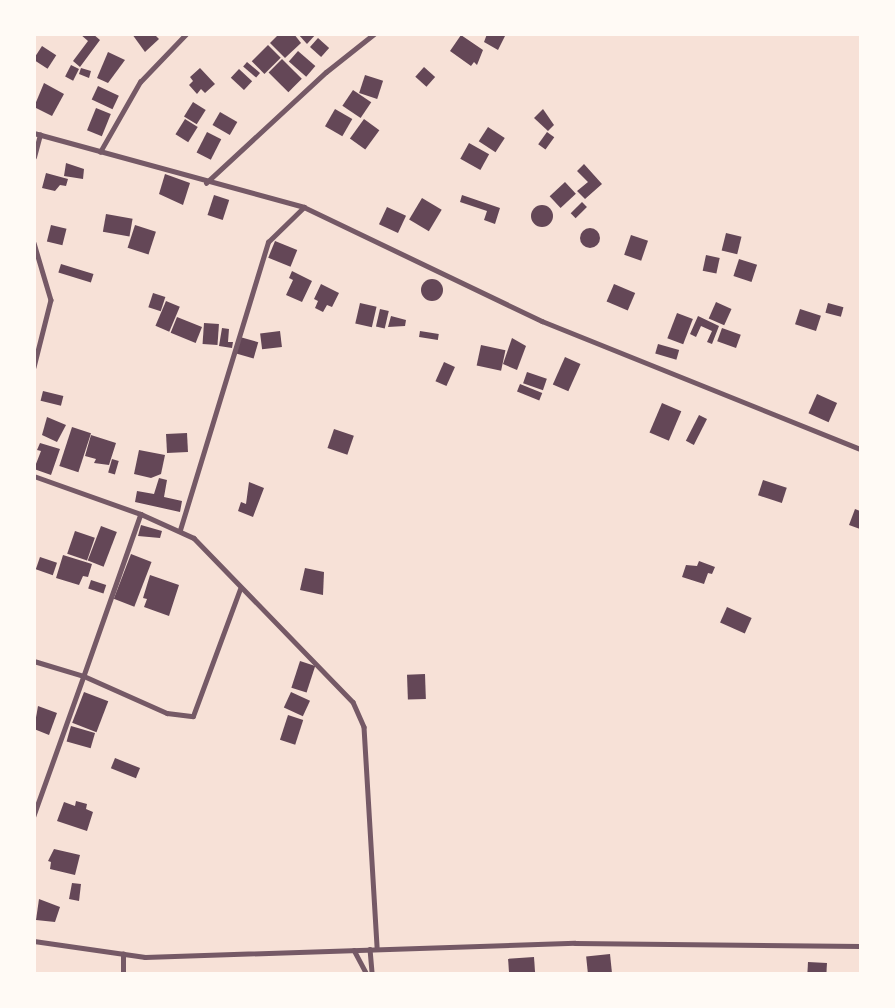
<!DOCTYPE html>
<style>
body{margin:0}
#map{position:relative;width:895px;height:1008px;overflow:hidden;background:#f7e1d7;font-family:Merriweather,serif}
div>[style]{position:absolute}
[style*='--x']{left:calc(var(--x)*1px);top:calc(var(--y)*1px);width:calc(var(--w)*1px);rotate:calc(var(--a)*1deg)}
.building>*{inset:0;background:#644757;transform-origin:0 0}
.round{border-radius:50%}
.minor>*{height:4.5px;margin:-2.25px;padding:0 2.25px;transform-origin:2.25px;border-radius:2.25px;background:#755966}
span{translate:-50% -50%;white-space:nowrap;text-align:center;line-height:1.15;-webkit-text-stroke:4.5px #fffaf5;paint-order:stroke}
.frame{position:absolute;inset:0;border:36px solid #fffaf5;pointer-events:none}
</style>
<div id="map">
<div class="building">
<div style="clip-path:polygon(80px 34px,93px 34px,100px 40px,80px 67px,73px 61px,88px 41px)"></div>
<div style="clip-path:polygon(132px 34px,154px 34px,159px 39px,145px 52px)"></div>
<div style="clip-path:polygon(279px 34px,294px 34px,301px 43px,285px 58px,270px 43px)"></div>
<div style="clip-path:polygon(298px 34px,316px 34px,307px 44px)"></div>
<div style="clip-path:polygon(487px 34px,505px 36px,498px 50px,484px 42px)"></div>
<div style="clip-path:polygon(461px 35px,483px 50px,477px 65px,474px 62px,471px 66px,450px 51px)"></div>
<div style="left:318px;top:38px;width:15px;height:12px;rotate:42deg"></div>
<div style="left:268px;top:45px;width:18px;height:23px;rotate:45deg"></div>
<div style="left:42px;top:46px;width:17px;height:16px;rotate:33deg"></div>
<div style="left:298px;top:51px;width:23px;height:14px;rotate:41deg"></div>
<div style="clip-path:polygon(108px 52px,125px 60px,108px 83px,97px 78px)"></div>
<div style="left:282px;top:59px;width:28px;height:19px;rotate:45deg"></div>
<div style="left:247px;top:62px;width:17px;height:6px;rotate:40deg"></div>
<div style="left:71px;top:65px;width:9px;height:13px;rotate:27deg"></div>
<div style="left:424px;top:67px;width:15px;height:13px;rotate:42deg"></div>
<div style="clip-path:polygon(81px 68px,91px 71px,89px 78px,79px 74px)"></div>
<div style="clip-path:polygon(200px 68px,215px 84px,205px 93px,201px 89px,197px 94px,189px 85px,193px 81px,190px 77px)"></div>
<div style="left:239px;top:69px;width:18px;height:12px;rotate:43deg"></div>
<div style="left:365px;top:75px;width:19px;height:19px;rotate:18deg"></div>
<div style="clip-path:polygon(44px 83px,64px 94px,52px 116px,34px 107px)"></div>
<div style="left:98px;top:86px;width:23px;height:15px;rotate:25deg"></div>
<div style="left:353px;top:90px;width:22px;height:19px;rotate:34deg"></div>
<div style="left:193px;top:102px;width:15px;height:17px;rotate:32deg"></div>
<div style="left:96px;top:108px;width:16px;height:24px;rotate:22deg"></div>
<div style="left:335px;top:109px;width:20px;height:20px;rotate:30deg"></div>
<div style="clip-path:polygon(543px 109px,554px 125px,548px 131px,534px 118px)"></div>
<div style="left:220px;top:112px;width:20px;height:15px;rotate:30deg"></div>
<div style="left:185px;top:119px;width:15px;height:18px;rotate:32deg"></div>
<div style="left:364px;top:119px;width:19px;height:24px;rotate:36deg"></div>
<div style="left:488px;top:127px;width:20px;height:17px;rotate:33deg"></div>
<div style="left:207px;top:132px;width:16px;height:23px;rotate:27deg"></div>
<div style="left:547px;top:132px;width:9px;height:15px;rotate:36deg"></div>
<div style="left:469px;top:143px;width:23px;height:18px;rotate:29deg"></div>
<div style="clip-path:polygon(66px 163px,84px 169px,83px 179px,64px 176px)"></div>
<div style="clip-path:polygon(584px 164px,602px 184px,585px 199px,577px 191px,588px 182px,577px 171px)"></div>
<div style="clip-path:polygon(46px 173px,68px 179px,66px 186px,60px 185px,55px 191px,42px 188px)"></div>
<div style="clip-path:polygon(165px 174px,190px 183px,183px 205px,159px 194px)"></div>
<div style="left:565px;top:182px;width:16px;height:21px;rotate:47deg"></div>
<div style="left:214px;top:195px;width:16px;height:21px;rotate:18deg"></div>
<div style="clip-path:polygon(462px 195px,500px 208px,495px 224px,484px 220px,487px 211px,460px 202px)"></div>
<div style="left:422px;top:198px;width:23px;height:25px;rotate:31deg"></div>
<div style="left:582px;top:202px;width:7px;height:16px;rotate:45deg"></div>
<div class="round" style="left:531px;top:205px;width:22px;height:22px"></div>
<div style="left:387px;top:207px;width:21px;height:19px;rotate:25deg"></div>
<div style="left:106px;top:214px;width:27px;height:18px;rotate:10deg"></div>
<div style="left:51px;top:225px;width:16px;height:17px;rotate:14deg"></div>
<div style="left:135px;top:225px;width:22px;height:24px;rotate:18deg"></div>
<div class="round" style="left:580px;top:228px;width:20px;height:20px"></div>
<div style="left:726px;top:233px;width:16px;height:18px;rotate:14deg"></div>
<div style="left:631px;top:235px;width:18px;height:21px;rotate:19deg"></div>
<div style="left:275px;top:241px;width:24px;height:18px;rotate:22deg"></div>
<div style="left:706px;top:255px;width:14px;height:16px;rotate:12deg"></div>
<div style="left:739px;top:259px;width:19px;height:18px;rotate:18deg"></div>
<div style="left:61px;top:264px;width:34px;height:9px;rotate:17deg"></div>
<div style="clip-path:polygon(292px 271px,312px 281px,302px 302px,286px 295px,293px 280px,289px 278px)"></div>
<div class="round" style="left:421px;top:279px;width:22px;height:22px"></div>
<div style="clip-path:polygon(321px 284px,339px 293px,332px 307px,327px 305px,323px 312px,315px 308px,318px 301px,314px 299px)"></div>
<div style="left:614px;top:284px;width:23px;height:19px;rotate:23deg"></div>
<div style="left:153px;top:293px;width:13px;height:15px;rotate:18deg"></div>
<div style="left:166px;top:301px;width:15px;height:27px;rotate:23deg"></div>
<div style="left:716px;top:302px;width:17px;height:18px;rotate:24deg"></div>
<div style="left:360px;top:303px;width:17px;height:21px;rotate:13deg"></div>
<div style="left:828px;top:303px;width:16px;height:10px;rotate:15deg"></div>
<div style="left:380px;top:309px;width:9px;height:18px;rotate:13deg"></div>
<div style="left:800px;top:309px;width:22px;height:16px;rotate:18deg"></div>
<div style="left:677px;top:313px;width:17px;height:27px;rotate:21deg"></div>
<div style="clip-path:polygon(391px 316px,406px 320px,405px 326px,388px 327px)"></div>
<div style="clip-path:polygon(698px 316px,719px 326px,712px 344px,707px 342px,712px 331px,701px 326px,696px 337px,690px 334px)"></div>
<div style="left:177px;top:317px;width:27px;height:17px;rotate:22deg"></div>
<div style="left:204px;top:323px;width:15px;height:21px;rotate:4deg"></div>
<div style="clip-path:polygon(222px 328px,229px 329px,228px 342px,233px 342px,232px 348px,219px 346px)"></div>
<div style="left:722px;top:328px;width:20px;height:14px;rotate:20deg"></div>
<div style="left:280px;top:331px;width:16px;height:20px;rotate:83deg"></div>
<div style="left:420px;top:331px;width:19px;height:6px;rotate:9deg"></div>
<div style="left:240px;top:337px;width:19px;height:17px;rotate:16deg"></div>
<div style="clip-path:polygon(512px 338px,526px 346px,517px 370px,503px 364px)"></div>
<div style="left:658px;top:344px;width:22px;height:10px;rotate:16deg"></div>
<div style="left:481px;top:345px;width:25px;height:21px;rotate:12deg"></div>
<div style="left:565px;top:357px;width:17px;height:30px;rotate:24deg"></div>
<div style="left:444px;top:362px;width:12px;height:21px;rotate:24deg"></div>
<div style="left:527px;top:372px;width:21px;height:12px;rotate:19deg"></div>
<div style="left:520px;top:384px;width:24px;height:8px;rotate:22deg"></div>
<div style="left:43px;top:391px;width:21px;height:10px;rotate:14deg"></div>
<div style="left:817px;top:394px;width:22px;height:21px;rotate:24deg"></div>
<div style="left:662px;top:403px;width:21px;height:32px;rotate:23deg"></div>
<div style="left:699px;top:415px;width:9px;height:29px;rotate:27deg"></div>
<div style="clip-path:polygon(47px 417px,66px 425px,57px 442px,42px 435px)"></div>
<div style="left:72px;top:427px;width:20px;height:41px;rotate:18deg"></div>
<div style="left:334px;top:429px;width:21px;height:20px;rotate:19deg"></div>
<div style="left:187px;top:433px;width:19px;height:21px;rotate:87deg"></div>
<div style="clip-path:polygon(91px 435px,116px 443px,109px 465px,94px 463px,96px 459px,85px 456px)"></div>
<div style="clip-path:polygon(40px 443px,60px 449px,51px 475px,34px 469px,41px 451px,37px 450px)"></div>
<div style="clip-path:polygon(139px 450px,165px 455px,161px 474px,151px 478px,134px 474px)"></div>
<div style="left:112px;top:459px;width:7px;height:14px;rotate:16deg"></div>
<div style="clip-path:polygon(159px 478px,167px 480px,164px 497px,182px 501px,180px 512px,135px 502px,137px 491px,154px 494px)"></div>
<div style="left:763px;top:480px;width:25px;height:16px;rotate:18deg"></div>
<div style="clip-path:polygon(249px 482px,264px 488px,253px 517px,238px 511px,241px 502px,246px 504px)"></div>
<div style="clip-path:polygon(855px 509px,860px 511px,860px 529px,849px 525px)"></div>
<div style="clip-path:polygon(141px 525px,162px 531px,160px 538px,138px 536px)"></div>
<div style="left:101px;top:526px;width:17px;height:37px;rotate:21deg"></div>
<div style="left:75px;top:531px;width:21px;height:24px;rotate:19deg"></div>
<div style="left:131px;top:554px;width:22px;height:48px;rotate:21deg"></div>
<div style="clip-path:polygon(63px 555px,92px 564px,88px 577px,83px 576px,79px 585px,56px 578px)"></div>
<div style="left:40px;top:557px;width:18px;height:13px;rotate:19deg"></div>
<div style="clip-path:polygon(699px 561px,715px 567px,712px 574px,708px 573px,704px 584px,682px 577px,686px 565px,697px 566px)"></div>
<div style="clip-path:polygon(305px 568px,324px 572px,323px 595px,300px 590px)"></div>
<div style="clip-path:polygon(150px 575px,179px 585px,169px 616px,144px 607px,147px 599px,143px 598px)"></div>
<div style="left:91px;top:580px;width:16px;height:9px;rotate:18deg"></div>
<div style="left:727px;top:607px;width:27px;height:17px;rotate:24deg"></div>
<div style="left:300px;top:661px;width:16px;height:28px;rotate:18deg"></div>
<div style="left:425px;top:674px;width:25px;height:18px;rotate:88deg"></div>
<div style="left:84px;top:692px;width:26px;height:33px;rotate:21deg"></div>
<div style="left:291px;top:692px;width:21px;height:17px;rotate:25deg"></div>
<div style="clip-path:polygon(38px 706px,57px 713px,49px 735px,34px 729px)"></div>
<div style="left:288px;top:715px;width:16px;height:26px;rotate:18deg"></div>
<div style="left:71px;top:726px;width:25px;height:16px;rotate:16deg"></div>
<div style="left:115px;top:758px;width:27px;height:11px;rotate:22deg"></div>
<div style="clip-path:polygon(76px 801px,87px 804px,86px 809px,93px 812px,87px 831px,57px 821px,64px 802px,75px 806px)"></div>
<div style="clip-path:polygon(54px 849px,80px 855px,75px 875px,50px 869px,51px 862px,48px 861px)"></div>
<div style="clip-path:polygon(72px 883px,81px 884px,79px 901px,69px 899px)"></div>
<div style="clip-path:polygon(39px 899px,60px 907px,55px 922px,36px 920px)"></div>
<div style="left:610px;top:954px;width:19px;height:24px;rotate:84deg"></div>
<div style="left:534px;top:957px;width:16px;height:26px;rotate:86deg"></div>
<div style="left:808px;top:962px;width:19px;height:10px;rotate:3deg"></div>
</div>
<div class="minor">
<div style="--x:34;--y:133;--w:280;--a:15.3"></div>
<div style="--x:304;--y:207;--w:264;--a:25.6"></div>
<div style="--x:542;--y:321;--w:343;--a:21.9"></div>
<div style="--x:100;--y:152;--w:81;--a:-60.3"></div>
<div style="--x:140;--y:82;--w:66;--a:-46.2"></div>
<div style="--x:34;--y:157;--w:23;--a:-75"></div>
<div style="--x:206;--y:183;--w:163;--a:-42.8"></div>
<div style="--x:326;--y:72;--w:61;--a:-38.4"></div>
<div style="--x:34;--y:243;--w:59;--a:73.4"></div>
<div style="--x:51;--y:300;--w:69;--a:104.2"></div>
<div style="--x:34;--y:476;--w:114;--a:19.6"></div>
<div style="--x:141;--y:514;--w:58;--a:24.4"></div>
<div style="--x:194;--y:538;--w:228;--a:45.9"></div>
<div style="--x:353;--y:702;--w:27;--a:66"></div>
<div style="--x:364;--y:727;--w:222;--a:86.6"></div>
<div style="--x:141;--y:514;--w:172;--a:109.4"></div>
<div style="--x:84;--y:676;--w:91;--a:24"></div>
<div style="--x:167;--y:713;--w:26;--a:7"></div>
<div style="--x:193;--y:716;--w:135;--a:-69.7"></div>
<div style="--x:180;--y:530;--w:301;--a:-73"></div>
<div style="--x:268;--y:242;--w:50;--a:-44.2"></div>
<div style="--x:34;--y:661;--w:52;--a:16.7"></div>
<div style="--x:84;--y:676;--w:149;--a:109.7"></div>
<div style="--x:34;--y:941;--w:112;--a:8.2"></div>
<div style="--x:145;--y:957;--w:430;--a:-1.9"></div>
<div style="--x:575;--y:943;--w:285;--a:0.6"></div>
<div style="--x:370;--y:949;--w:25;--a:85"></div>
<div style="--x:354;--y:950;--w:27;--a:62"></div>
<div style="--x:123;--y:974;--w:20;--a:-90"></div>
</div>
<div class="frame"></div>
</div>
